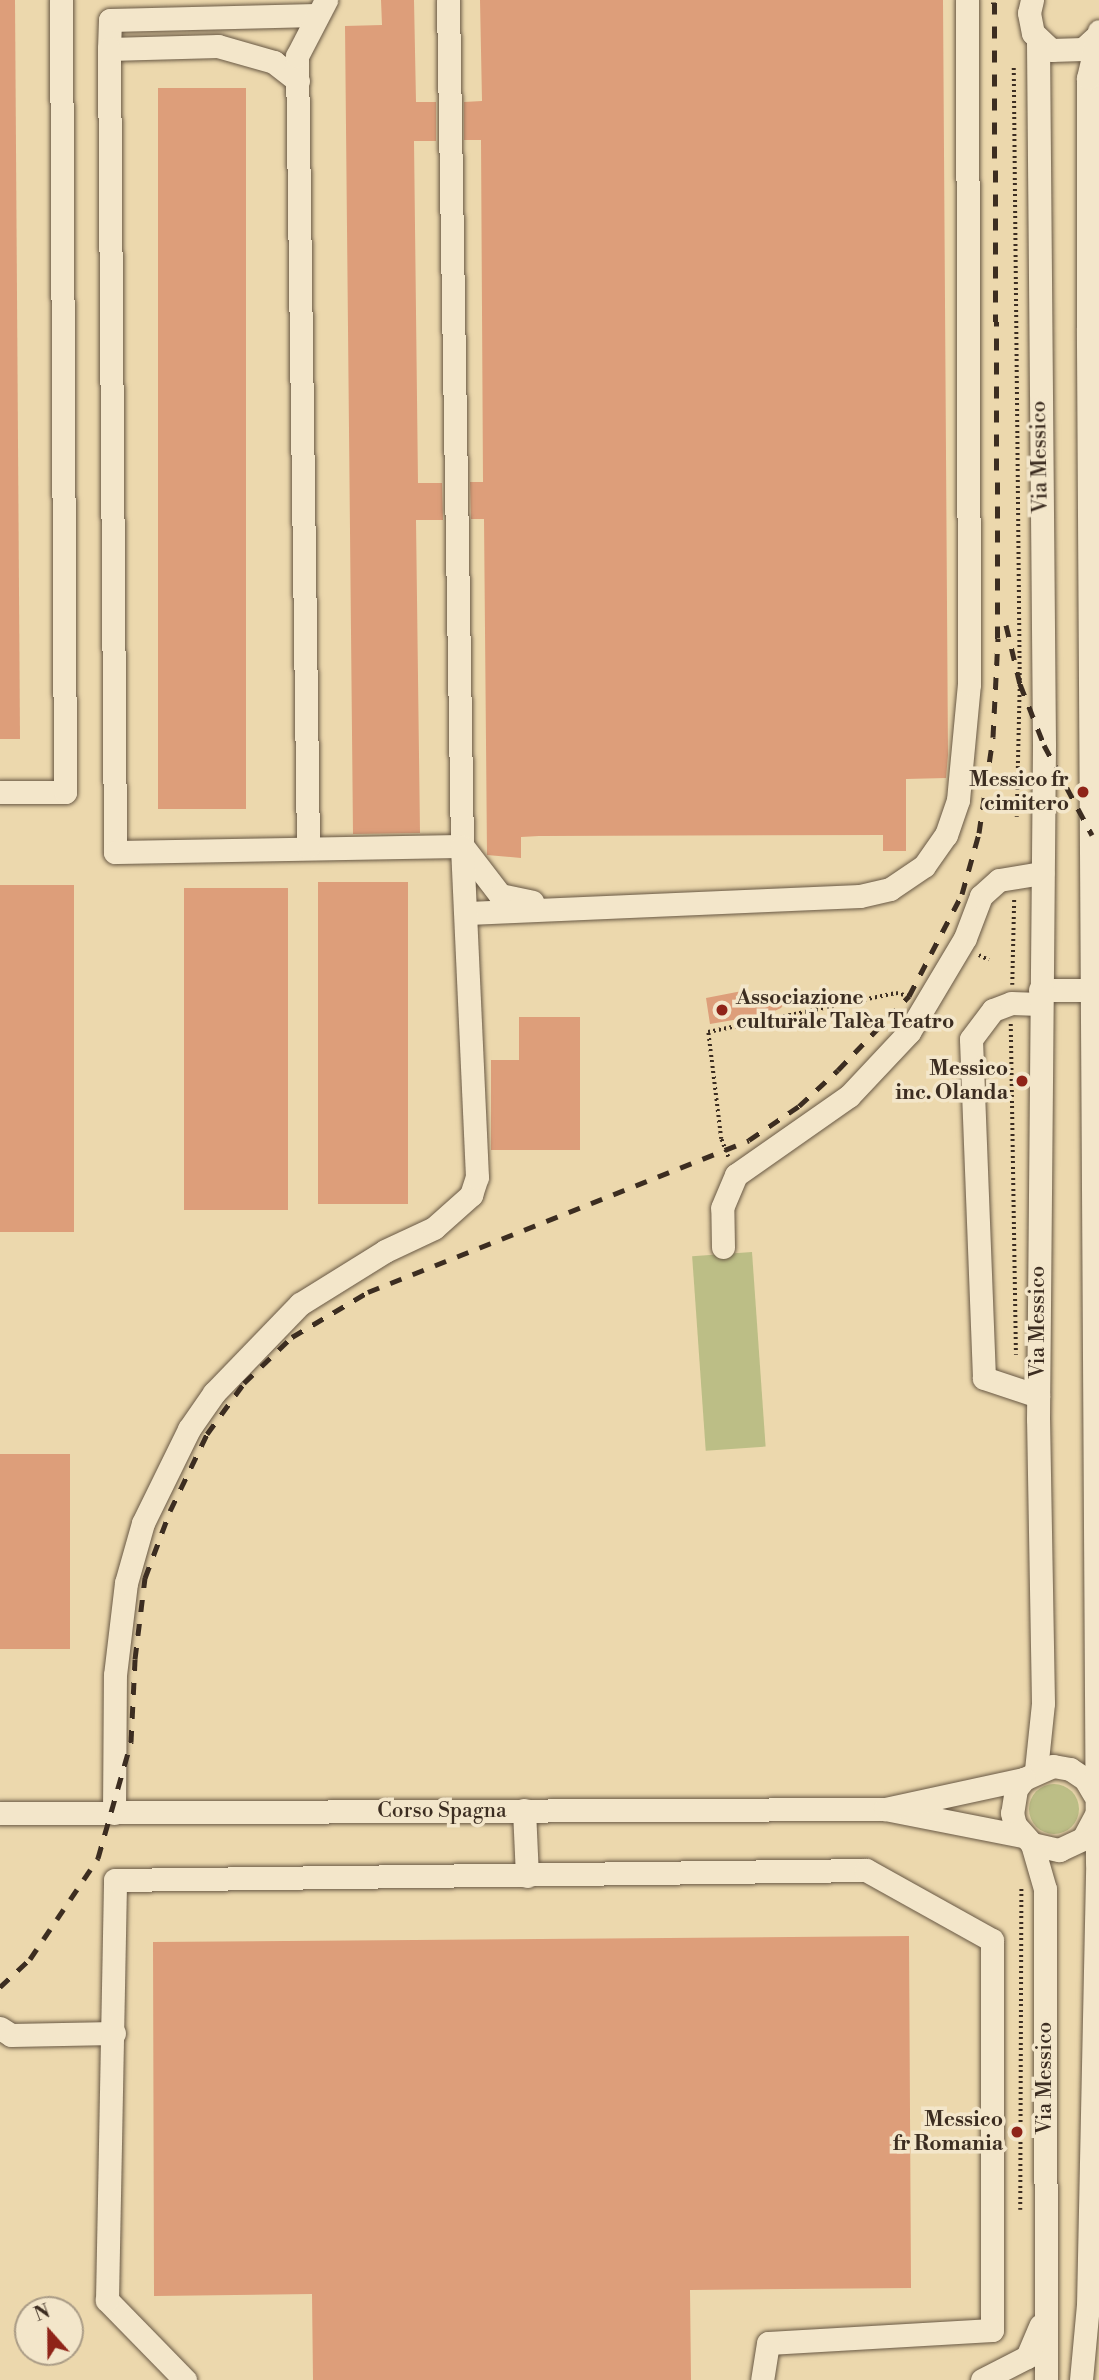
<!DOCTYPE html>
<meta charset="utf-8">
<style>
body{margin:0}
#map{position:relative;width:1099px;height:2380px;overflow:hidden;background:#ecd8ad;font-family:"Libre Bodoni",serif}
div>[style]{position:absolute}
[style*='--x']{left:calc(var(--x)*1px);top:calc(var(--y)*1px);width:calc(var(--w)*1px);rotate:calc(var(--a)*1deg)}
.green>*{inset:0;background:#bcbe86;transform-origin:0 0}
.round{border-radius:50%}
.building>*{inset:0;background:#dd9e7a;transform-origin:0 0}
.path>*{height:3.5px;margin-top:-1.75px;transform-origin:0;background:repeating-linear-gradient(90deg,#3c2d21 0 2px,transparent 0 5.5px)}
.roads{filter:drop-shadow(0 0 2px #685844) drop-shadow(0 0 2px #685844)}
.minor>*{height:23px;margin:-11.5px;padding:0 11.5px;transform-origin:11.5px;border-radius:11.5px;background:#f3e6ca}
.rail>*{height:5px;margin-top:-2.5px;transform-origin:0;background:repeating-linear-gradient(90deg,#3c2d21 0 12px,transparent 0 24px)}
.dots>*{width:19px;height:19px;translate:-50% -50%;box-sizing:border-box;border:4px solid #f3e6ca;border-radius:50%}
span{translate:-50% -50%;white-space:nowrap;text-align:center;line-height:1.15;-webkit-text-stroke:7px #f3e6ca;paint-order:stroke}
.street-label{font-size:21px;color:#3c2d21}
.poi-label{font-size:21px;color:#3c2d21;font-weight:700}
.right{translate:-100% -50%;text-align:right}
.left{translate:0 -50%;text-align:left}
.north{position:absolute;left:14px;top:2296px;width:70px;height:70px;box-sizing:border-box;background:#f3e6ca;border:2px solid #aa9c86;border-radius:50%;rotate:339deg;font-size:19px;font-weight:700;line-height:28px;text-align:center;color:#3c2d21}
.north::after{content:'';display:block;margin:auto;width:24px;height:32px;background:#8f2418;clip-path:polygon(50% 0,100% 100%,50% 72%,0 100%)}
</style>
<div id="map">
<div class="green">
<div style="left:752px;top:1252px;width:195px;height:60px;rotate:86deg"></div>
<div class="round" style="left:1029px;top:1784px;width:50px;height:50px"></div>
</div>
<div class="building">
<div style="clip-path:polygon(0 0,15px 0,20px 739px,0 739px)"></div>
<div style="clip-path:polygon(381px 0,414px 0,416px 102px,436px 102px,436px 141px,414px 141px,418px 483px,442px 483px,443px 520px,416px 520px,420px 833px,353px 834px,345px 26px,382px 25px)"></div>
<div style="clip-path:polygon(480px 0,943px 0,948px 755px,946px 778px,906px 779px,906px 851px,883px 851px,883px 835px,539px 836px,521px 837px,521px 858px,487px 855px,484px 519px,471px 519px,470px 482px,483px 482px,481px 140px,464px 140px,464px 102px,482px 101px)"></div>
<div style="left:158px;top:88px;width:88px;height:721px"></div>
<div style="left:318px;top:882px;width:90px;height:322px"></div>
<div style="left:0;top:885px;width:74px;height:347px"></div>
<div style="left:184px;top:888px;width:104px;height:322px"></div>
<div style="clip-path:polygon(742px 991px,743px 996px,792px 992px,781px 1008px,768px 1014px,710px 1024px,706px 998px)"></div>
<div style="clip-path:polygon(519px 1017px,580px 1017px,580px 1150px,491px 1150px,491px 1060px,519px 1060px)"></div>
<div style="left:70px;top:1454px;width:195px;height:70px;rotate:90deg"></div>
<div style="clip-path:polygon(909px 1936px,911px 2288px,690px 2290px,691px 2380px,313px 2380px,312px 2294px,154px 2296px,153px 1942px)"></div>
</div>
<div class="path">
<div style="--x:1014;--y:68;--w:616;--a:89.44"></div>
<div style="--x:1020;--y:684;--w:133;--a:91.3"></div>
<div style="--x:979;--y:955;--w:11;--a:27"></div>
<div style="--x:1012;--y:985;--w:86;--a:-88.7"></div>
<div style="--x:1011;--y:1024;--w:331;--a:89.1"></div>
<div style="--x:728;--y:1157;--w:19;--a:-111"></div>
<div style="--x:721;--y:1139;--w:108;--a:-96.9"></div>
<div style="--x:708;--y:1032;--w:192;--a:-11.7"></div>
<div style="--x:896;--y:993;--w:13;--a:13"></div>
<div style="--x:1020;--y:2210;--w:323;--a:-89.8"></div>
</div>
<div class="roads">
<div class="minor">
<div style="--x:1032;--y:0;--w:13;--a:103"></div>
<div style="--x:1029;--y:13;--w:20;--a:79"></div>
<div style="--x:1033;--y:33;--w:25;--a:43"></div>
<div style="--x:1051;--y:50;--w:32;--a:-2"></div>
<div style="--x:1083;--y:49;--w:16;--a:-43"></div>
<div style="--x:109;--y:49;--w:29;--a:-88"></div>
<div style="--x:110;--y:20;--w:206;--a:-1.4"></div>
<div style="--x:298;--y:81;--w:31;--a:-142"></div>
<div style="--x:274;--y:62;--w:58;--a:-164.1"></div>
<div style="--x:218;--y:46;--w:109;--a:178.4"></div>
<div style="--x:109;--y:49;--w:803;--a:89.57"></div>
<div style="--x:115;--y:852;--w:347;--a:-1"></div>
<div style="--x:462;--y:846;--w:846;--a:-90.95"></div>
<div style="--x:0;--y:792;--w:65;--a:0"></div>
<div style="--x:65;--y:792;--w:792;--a:-90.29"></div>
<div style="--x:308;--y:847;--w:791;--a:-90.8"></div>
<div style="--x:297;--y:56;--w:63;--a:-62.6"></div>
<div style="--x:464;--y:848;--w:59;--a:52.5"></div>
<div style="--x:500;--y:895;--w:33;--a:12"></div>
<div style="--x:468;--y:913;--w:392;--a:-2.5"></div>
<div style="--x:860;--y:896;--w:31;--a:-13"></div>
<div style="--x:890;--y:889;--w:41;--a:-34.1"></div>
<div style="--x:924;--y:866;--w:38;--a:-55"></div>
<div style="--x:946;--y:835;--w:37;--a:-71"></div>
<div style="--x:958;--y:800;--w:117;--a:-84.6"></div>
<div style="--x:969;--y:684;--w:684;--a:-90.17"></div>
<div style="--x:1040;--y:990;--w:59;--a:0"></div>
<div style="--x:723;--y:1247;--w:39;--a:-91"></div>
<div style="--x:722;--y:1208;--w:36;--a:-67"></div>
<div style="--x:736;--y:1175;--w:138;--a:-35"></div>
<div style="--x:849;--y:1096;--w:88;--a:-46.8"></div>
<div style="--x:909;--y:1032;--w:109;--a:-59.2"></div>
<div style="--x:965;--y:938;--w:45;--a:-69.1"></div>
<div style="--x:981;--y:896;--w:24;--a:-42"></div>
<div style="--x:999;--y:880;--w:44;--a:-9.2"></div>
<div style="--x:1038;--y:1396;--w:57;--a:-161.6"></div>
<div style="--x:984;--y:1378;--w:339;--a:-92.2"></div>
<div style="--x:971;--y:1039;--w:36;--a:-53"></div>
<div style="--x:993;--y:1010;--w:19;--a:-21"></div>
<div style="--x:1011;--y:1003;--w:29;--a:2"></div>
<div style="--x:1036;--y:1770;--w:67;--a:-84"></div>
<div style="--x:1043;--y:1703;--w:284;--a:-91"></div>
<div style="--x:1038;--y:1419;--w:674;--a:-89.49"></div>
<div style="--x:1044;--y:745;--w:704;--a:-90.49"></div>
<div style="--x:1094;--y:1794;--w:17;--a:-121"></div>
<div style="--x:1085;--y:1779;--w:18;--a:-146"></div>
<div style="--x:1070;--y:1769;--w:17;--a:-170"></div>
<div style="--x:1053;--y:1766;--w:32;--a:156"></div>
<div style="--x:1024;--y:1779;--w:13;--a:129"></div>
<div style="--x:1016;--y:1789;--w:24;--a:99"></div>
<div style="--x:1012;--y:1813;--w:12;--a:76"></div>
<div style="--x:1015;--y:1825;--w:25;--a:48"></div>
<div style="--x:1032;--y:1844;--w:28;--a:13"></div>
<div style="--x:1059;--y:1850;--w:26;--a:-25"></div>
<div style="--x:1083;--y:1839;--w:27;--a:-62"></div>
<div style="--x:885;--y:1809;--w:140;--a:11.1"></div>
<div style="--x:524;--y:1810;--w:66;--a:87.4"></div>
<div style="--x:0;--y:1813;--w:885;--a:-0.26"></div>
<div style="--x:885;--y:1809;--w:142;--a:-12.2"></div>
<div style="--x:114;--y:1813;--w:138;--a:-89.6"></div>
<div style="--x:115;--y:1675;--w:93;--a:-83.2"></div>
<div style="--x:126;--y:1583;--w:62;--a:-74.2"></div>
<div style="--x:143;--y:1523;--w:105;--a:-63.9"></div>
<div style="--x:189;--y:1429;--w:44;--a:-55.2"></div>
<div style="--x:214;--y:1393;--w:124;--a:-46"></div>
<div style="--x:300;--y:1304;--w:100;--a:-31.9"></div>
<div style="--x:385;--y:1251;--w:54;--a:-25.1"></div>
<div style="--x:434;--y:1228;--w:50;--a:-41.7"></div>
<div style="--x:471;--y:1195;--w:19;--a:-72"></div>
<div style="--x:477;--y:1177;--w:331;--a:-92.6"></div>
<div style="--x:1032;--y:1844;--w:47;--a:73.9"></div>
<div style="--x:1045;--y:1889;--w:491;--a:89.9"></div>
<div style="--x:0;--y:2028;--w:13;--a:32"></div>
<div style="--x:11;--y:2035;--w:103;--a:-1.1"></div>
<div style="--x:185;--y:2380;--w:112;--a:-134.3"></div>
<div style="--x:107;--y:2300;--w:420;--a:-88.9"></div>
<div style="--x:115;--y:1880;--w:751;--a:-0.76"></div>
<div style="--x:866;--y:1870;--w:144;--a:29.1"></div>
<div style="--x:992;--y:1940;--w:390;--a:90"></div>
<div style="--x:992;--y:2330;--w:224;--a:176.7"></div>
<div style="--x:768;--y:2343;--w:37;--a:99"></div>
<div style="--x:982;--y:2380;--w:51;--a:-27.1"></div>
<div style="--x:1027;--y:2357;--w:34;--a:-67"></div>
<div style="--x:1081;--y:2380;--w:75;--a:-84.7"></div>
<div style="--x:1088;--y:2305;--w:442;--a:-88.8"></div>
<div style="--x:1097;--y:1863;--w:1535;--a:-90.34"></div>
<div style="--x:1088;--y:328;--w:250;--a:-90"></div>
<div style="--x:1088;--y:78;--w:48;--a:-76.8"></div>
</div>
</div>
<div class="rail">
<div style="--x:1006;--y:625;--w:61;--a:76.7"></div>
<div style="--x:1020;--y:684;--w:66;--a:68.5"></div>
<div style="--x:1044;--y:745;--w:102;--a:61.9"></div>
<div style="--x:0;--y:1987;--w:41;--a:-43"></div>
<div style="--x:30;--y:1959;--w:122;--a:-56"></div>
<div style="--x:98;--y:1858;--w:121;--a:-74.1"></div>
<div style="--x:131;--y:1742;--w:83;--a:-87.2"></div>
<div style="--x:135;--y:1659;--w:82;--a:-83"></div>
<div style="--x:145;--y:1578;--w:72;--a:-69.5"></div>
<div style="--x:170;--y:1511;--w:85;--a:-64.3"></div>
<div style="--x:207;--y:1434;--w:63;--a:-54"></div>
<div style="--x:244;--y:1383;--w:66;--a:-43.8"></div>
<div style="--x:292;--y:1337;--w:88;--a:-30.6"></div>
<div style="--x:368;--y:1292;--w:410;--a:-21.7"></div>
<div style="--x:749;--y:1140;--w:60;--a:-34.2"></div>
<div style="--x:799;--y:1106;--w:53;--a:-42.7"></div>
<div style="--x:838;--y:1070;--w:103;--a:-46.2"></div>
<div style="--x:909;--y:996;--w:115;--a:-62.5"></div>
<div style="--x:962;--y:894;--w:63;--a:-74.4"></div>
<div style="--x:979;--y:833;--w:97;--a:-81.7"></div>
<div style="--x:993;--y:737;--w:99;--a:-87.1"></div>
<div style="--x:998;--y:638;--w:638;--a:-90.36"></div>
</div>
<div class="dots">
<div style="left:1083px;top:792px;background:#8f2418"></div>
<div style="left:722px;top:1010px;background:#8f2418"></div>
<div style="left:1022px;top:1081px;background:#8f2418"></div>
<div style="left:1017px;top:2132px;background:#8f2418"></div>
</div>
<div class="street-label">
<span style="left:1040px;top:457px;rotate:-91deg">Via Messico</span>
<span style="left:1038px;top:1322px;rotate:-90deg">Via Messico</span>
<span style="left:442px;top:1811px">Corso Spagna</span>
<span style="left:1045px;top:2078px;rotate:-90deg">Via Messico</span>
</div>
<div class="poi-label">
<span class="right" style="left:1069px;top:792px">Messico fr<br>cimitero</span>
<span class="left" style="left:736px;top:1010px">Associazione<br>culturale Talèa Teatro</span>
<span class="right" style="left:1008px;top:1081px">Messico<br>inc. Olanda</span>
<span class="right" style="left:1003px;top:2132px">Messico<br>fr Romania</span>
</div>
<div class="north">N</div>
</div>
